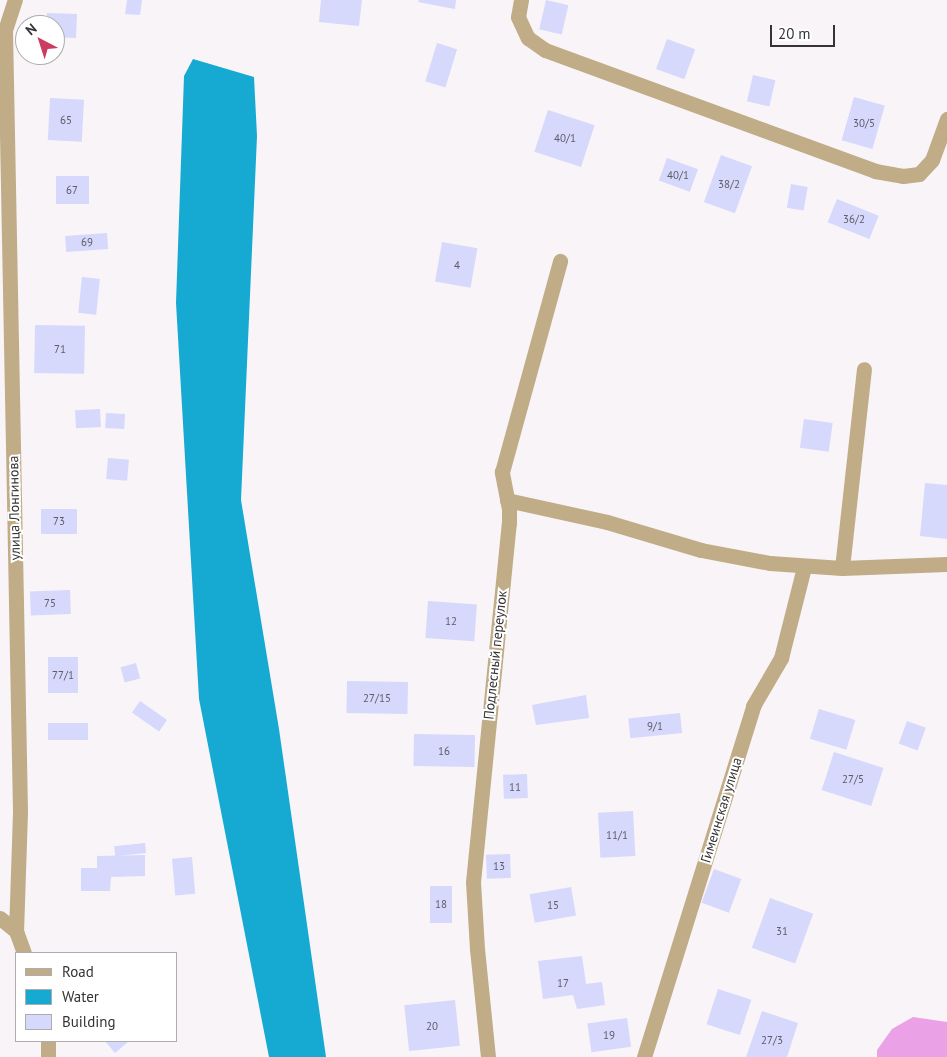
<!DOCTYPE html>
<meta charset="utf-8">
<style>
body{margin:0}
#map{position:relative;width:947px;height:1057px;overflow:hidden;background:#f8f4f8;font-family:"PT Sans",sans-serif}
div>[style]{position:absolute}
[style*='--x']{left:calc(var(--x)*1px);top:calc(var(--y)*1px);width:calc(var(--w)*1px);rotate:calc(var(--a)*1deg)}
.forest>*{inset:0;background:#eba1e6}
.water>*{inset:0;background:#16aad2}
.building>*{inset:0;background:#d6d8fc;transform-origin:0 0}
.minor>*{height:15px;margin:-7.5px;padding:0 7.5px;transform-origin:7.5px;border-radius:7.5px;background:#c0ac86}
span{translate:-50% -50%;white-space:nowrap;text-align:center;line-height:1.15;-webkit-text-stroke:4px #fff;paint-order:stroke}
.number-label{font-size:11px;color:#5d5c67}
.number-label span{-webkit-text-stroke-width:0}
.street-label{font-size:14px;color:#353335}
.legend{position:absolute;left:15px;top:952px;width:162px;height:90px;box-sizing:border-box;background:#fff;border:1px solid #aeadae;margin:0;padding:6px 9px;list-style:none;font-size:15px;color:#353335}
.legend li{display:flex;align-items:center;gap:10px;height:25px}
.legend b{width:25px;border:1px solid #aeadae}
.north{position:absolute;left:15px;top:15px;width:50px;height:50px;box-sizing:border-box;background:#fff;border:1px solid #aeadae;border-radius:50%;rotate:320deg;font-size:14px;font-weight:700;line-height:20px;text-align:center;color:#353335}
.north::after{content:'';display:block;margin:auto;width:18px;height:22px;background:#cb3c62;clip-path:polygon(50% 0,100% 100%,50% 72%,0 100%)}
.scale{position:absolute;left:770px;top:25px;width:65px;height:22px;box-sizing:border-box;border:2px solid #353335;border-top:0;padding-left:6px;font-size:15px;line-height:18px;white-space:nowrap;color:#353335;-webkit-text-stroke:4px #fff;paint-order:stroke}
</style>
<div id="map">
<div class="forest">
<div style="clip-path:polygon(913px 1017px,947px 1022px,947px 1057px,877px 1057px,877px 1050px,892px 1029px)"></div>
</div>
<div class="water">
<div style="clip-path:polygon(193px 59px,254px 77px,257px 136px,241px 500px,279px 729px,326px 1057px,269px 1057px,199px 699px,176px 303px,184px 76px)"></div>
</div>
<div class="building">
<div style="clip-path:polygon(127px 0,142px 0,140px 15px,125px 14px)"></div>
<div style="clip-path:polygon(321px 0,362px 0,359px 26px,319px 22px)"></div>
<div style="clip-path:polygon(419px 0,456px 0,455px 9px,418px 2px)"></div>
<div style="left:546px;top:0;width:23px;height:30px;rotate:13deg"></div>
<div style="clip-path:polygon(47px 13px,77px 14px,76px 38px,55px 37px,55px 25px,46px 25px)"></div>
<div style="left:667px;top:39px;width:30px;height:32px;rotate:20deg"></div>
<div style="left:437px;top:43px;width:21px;height:40px;rotate:17deg"></div>
<div style="left:753px;top:75px;width:23px;height:27px;rotate:13deg"></div>
<div style="left:854px;top:97px;width:32px;height:45px;rotate:16deg"></div>
<div style="left:50px;top:98px;width:34px;height:42px;rotate:3deg"></div>
<div style="left:548px;top:110px;width:49px;height:44px;rotate:18deg"></div>
<div style="left:721px;top:155px;width:33px;height:50px;rotate:20deg"></div>
<div style="left:667px;top:158px;width:33px;height:24px;rotate:20deg"></div>
<div style="left:56px;top:176px;width:33px;height:28px"></div>
<div style="left:791px;top:184px;width:17px;height:24px;rotate:10deg"></div>
<div style="left:837px;top:199px;width:45px;height:25px;rotate:22deg"></div>
<div style="left:107px;top:233px;width:16px;height:42px;rotate:86deg"></div>
<div style="left:442px;top:242px;width:36px;height:40px;rotate:10deg"></div>
<div style="left:82px;top:277px;width:18px;height:36px;rotate:6deg"></div>
<div style="left:35px;top:325px;width:50px;height:48px;rotate:1deg"></div>
<div style="left:100px;top:409px;width:18px;height:25px;rotate:87deg"></div>
<div style="left:106px;top:413px;width:19px;height:15px;rotate:3deg"></div>
<div style="left:804px;top:419px;width:29px;height:29px;rotate:8deg"></div>
<div style="left:108px;top:458px;width:21px;height:21px;rotate:5deg"></div>
<div style="clip-path:polygon(925px 483px,947px 485px,947px 539px,920px 536px)"></div>
<div style="left:41px;top:509px;width:36px;height:25px"></div>
<div style="left:70px;top:590px;width:24px;height:40px;rotate:88deg"></div>
<div style="left:428px;top:601px;width:49px;height:37px;rotate:4deg"></div>
<div style="left:48px;top:657px;width:30px;height:36px"></div>
<div style="left:136px;top:663px;width:16px;height:16px;rotate:75deg"></div>
<div style="left:347px;top:681px;width:61px;height:32px;rotate:1deg"></div>
<div style="clip-path:polygon(586px 695px,589px 718px,536px 725px,532px 705px)"></div>
<div style="left:140px;top:701px;width:33px;height:14px;rotate:35deg"></div>
<div style="left:819px;top:709px;width:38px;height:31px;rotate:17deg"></div>
<div style="left:680px;top:713px;width:20px;height:52px;rotate:84deg"></div>
<div style="left:907px;top:721px;width:20px;height:24px;rotate:20deg"></div>
<div style="left:48px;top:723px;width:40px;height:17px"></div>
<div style="left:414px;top:734px;width:61px;height:32px;rotate:1deg"></div>
<div style="left:834px;top:752px;width:52px;height:40px;rotate:18deg"></div>
<div style="left:527px;top:774px;width:24px;height:24px;rotate:88deg"></div>
<div style="left:633px;top:811px;width:45px;height:35px;rotate:87deg"></div>
<div style="left:145px;top:843px;width:10px;height:31px;rotate:84deg"></div>
<div style="left:510px;top:854px;width:24px;height:24px;rotate:88deg"></div>
<div style="clip-path:polygon(145px 855px,145px 876px,111px 877px,110px 891px,81px 891px,81px 868px,97px 868px,97px 856px)"></div>
<div style="left:192px;top:857px;width:37px;height:20px;rotate:85deg"></div>
<div style="left:714px;top:869px;width:29px;height:36px;rotate:20deg"></div>
<div style="left:430px;top:886px;width:22px;height:37px"></div>
<div style="left:571px;top:887px;width:29px;height:42px;rotate:80deg"></div>
<div style="left:770px;top:898px;width:46px;height:53px;rotate:20deg"></div>
<div style="clip-path:polygon(582px 956px,586px 984px,602px 982px,605px 1005px,577px 1009px,573px 995px,543px 999px,538px 961px)"></div>
<div style="left:718px;top:989px;width:35px;height:37px;rotate:18deg"></div>
<div style="left:455px;top:1000px;width:46px;height:51px;rotate:84deg"></div>
<div style="clip-path:polygon(762px 1011px,798px 1023px,787px 1057px,746px 1057px)"></div>
<div style="left:627px;top:1018px;width:29px;height:40px;rotate:82deg"></div>
<div style="clip-path:polygon(105px 1041px,129px 1041px,115px 1053px)"></div>
</div>
<div class="minor">
<div style="--x:521;--y:0;--w:17;--a:100"></div>
<div style="--x:518;--y:17;--w:23;--a:65"></div>
<div style="--x:528;--y:38;--w:21;--a:35"></div>
<div style="--x:545;--y:50;--w:351;--a:20.1"></div>
<div style="--x:875;--y:171;--w:28;--a:10"></div>
<div style="--x:903;--y:176;--w:16;--a:-7"></div>
<div style="--x:919;--y:174;--w:19;--a:-47"></div>
<div style="--x:932;--y:160;--w:44;--a:-69.9"></div>
<div style="--x:5;--y:30;--w:782;--a:88.9"></div>
<div style="--x:20;--y:812;--w:119;--a:91.9"></div>
<div style="--x:16;--y:931;--w:23;--a:70"></div>
<div style="--x:0;--y:32;--w:5;--a:-22"></div>
<div style="--x:5;--y:30;--w:32;--a:-72"></div>
<div style="--x:507;--y:500;--w:102;--a:12.4"></div>
<div style="--x:607;--y:522;--w:98;--a:16.6"></div>
<div style="--x:701;--y:550;--w:70;--a:10.7"></div>
<div style="--x:770;--y:563;--w:72;--a:4"></div>
<div style="--x:842;--y:568;--w:105;--a:-2.2"></div>
<div style="--x:842;--y:568;--w:200;--a:-83.7"></div>
<div style="--x:0;--y:918;--w:21;--a:39"></div>
<div style="--x:48;--y:1057;--w:16;--a:-90"></div>
<div style="--x:488;--y:1057;--w:109;--a:-95.8"></div>
<div style="--x:477;--y:949;--w:67;--a:-93.4"></div>
<div style="--x:473;--y:882;--w:361;--a:-84.3"></div>
<div style="--x:509;--y:523;--w:14;--a:-90"></div>
<div style="--x:509;--y:509;--w:38;--a:-101"></div>
<div style="--x:502;--y:472;--w:219;--a:-74.6"></div>
<div style="--x:644;--y:1057;--w:368;--a:-72.7"></div>
<div style="--x:753;--y:706;--w:56;--a:-59.7"></div>
<div style="--x:781;--y:658;--w:94;--a:-75.8"></div>
</div>
<div class="number-label">
<span style="left:66px;top:120px">65</span>
<span style="left:864px;top:123px">30/5</span>
<span style="left:565px;top:138px">40/1</span>
<span style="left:678px;top:175px">40/1</span>
<span style="left:729px;top:184px">38/2</span>
<span style="left:72px;top:190px">67</span>
<span style="left:854px;top:219px">36/2</span>
<span style="left:87px;top:242px">69</span>
<span style="left:457px;top:265px">4</span>
<span style="left:60px;top:349px">71</span>
<span style="left:59px;top:521px">73</span>
<span style="left:50px;top:603px">75</span>
<span style="left:451px;top:621px">12</span>
<span style="left:63px;top:675px">77/1</span>
<span style="left:377px;top:698px">27/15</span>
<span style="left:655px;top:726px">9/1</span>
<span style="left:444px;top:751px">16</span>
<span style="left:853px;top:779px">27/5</span>
<span style="left:515px;top:787px">11</span>
<span style="left:617px;top:835px">11/1</span>
<span style="left:499px;top:866px">13</span>
<span style="left:441px;top:904px">18</span>
<span style="left:553px;top:905px">15</span>
<span style="left:782px;top:931px">31</span>
<span style="left:563px;top:983px">17</span>
<span style="left:432px;top:1026px">20</span>
<span style="left:609px;top:1035px">19</span>
<span style="left:772px;top:1040px">27/3</span>
</div>
<div class="street-label">
<span style="left:14px;top:508px;rotate:-91deg">улица Лонгинова</span>
<span style="left:495px;top:655px;rotate:-84deg">Подлесный переулок</span>
<span style="left:721px;top:810px;rotate:-73deg">Гимеинская улица</span>
</div>
<ul class="legend">
<li><b style="height:6px;background:#c0ac86"></b>Road</li>
<li><b style="height:14px;background:#16aad2"></b>Water</li>
<li><b style="height:14px;background:#d6d8fc"></b>Building</li>
</ul>
<div class="north">N</div>
<div class="scale">20 m</div>
</div>
